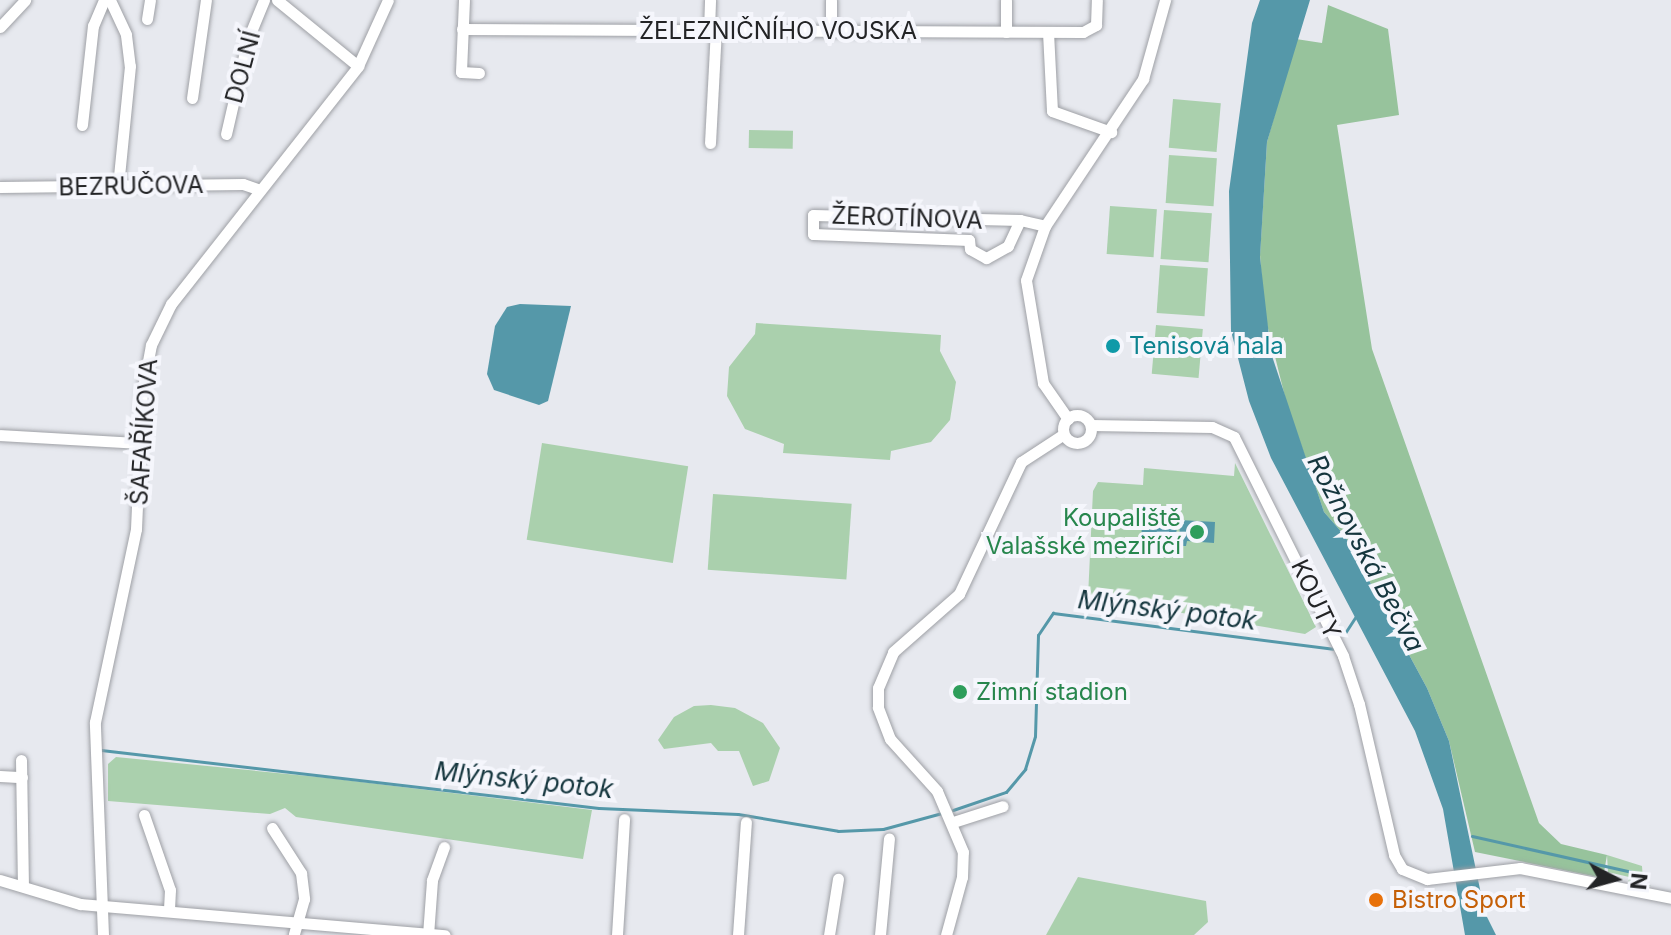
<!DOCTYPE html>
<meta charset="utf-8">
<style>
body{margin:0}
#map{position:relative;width:1671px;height:935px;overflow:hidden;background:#e7e9ef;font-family:Inter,sans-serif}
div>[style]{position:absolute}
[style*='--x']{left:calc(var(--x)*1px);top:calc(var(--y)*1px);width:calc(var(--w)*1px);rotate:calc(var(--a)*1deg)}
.green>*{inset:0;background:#aad0ad;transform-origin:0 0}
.forest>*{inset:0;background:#97c39c}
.water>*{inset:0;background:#5598a9}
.stream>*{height:3px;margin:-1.5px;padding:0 1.5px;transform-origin:1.5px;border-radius:1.5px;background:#5598a9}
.roads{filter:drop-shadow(0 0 2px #9ea0a5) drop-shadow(0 0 2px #9ea0a5)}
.minor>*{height:11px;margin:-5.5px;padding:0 5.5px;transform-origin:5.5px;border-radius:5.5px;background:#fff}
.minor>.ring{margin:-5.5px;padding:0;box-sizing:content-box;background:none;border:11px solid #fff;border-radius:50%}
.dots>*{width:22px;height:22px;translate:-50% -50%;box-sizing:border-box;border:4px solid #f5f6fc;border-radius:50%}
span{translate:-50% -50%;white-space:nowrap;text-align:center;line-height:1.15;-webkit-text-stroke:8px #f5f6fc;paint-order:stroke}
.street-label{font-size:24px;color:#232426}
.culture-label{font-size:24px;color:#0d838f}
.left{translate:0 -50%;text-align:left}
.leisure-label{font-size:24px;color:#27864d}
.right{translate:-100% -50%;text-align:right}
.food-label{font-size:24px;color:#c56008}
.water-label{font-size:26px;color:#15363e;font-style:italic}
.north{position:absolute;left:1575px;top:839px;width:80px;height:80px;-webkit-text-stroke:6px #f5f6fc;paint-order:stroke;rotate:96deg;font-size:22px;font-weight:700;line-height:32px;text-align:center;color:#232426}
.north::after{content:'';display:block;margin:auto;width:28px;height:36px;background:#232426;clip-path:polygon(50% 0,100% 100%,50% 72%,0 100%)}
</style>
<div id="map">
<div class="green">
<div style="left:1173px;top:99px;width:48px;height:49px;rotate:5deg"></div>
<div style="left:749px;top:130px;width:44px;height:18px;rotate:1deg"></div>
<div style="left:1169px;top:155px;width:48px;height:48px;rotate:4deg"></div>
<div style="left:1110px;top:206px;width:47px;height:48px;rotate:4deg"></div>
<div style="left:1164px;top:210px;width:48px;height:49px;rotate:4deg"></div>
<div style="left:1160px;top:265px;width:48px;height:48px;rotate:4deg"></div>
<div style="clip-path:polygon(756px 323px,941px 335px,940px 351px,956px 382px,950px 420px,931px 442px,891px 451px,890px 460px,783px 453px,784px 444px,745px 429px,727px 396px,729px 367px,755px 334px)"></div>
<div style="left:1156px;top:325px;width:47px;height:49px;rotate:5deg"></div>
<div style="left:542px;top:443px;width:148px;height:98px;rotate:9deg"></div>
<div style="clip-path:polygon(1235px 463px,1316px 627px,1305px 634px,1088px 597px,1093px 491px,1098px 482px,1143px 485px,1144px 468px,1234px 476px)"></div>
<div style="left:713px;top:494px;width:139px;height:76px;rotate:4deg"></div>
<div style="clip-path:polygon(711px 705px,735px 708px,763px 723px,780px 748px,769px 781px,753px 786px,739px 751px,718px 751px,711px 743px,664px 749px,658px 740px,674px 717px,694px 706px)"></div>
<div style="clip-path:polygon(116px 757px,328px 778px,592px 810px,583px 859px,296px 817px,285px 808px,270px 814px,108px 801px,108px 764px)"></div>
<div style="clip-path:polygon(1607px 855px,1642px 866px,1643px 881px,1651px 886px,1628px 884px,1629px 877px,1608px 872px)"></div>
<div style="clip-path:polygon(1078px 877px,1206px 901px,1208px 922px,1194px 935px,1046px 935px)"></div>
</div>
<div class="forest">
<div style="clip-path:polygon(1328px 5px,1388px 29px,1399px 115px,1337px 125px,1372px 349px,1539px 823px,1561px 844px,1607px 855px,1603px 878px,1475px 852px,1449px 741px,1427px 688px,1345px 536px,1324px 512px,1286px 401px,1264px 312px,1260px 255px,1267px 142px,1296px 39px,1322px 43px)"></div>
</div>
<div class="water">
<div style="clip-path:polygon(1260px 0,1310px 0,1267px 142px,1260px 257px,1271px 353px,1324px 512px,1345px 536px,1427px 688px,1449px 741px,1485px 913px,1496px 935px,1465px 935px,1443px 809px,1415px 731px,1271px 458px,1249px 401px,1231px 331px,1229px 191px,1252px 23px)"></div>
<div style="clip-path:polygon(520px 304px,571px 306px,548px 401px,539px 405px,494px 390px,487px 374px,495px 326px,507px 307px)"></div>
<div style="clip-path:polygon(1143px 505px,1178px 509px,1176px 540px,1141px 543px)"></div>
<div style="clip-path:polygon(1180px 520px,1215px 522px,1214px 543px,1187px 541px,1186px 546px,1179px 546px)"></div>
</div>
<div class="stream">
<div style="--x:1345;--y:633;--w:20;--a:-57"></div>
<div style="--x:101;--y:750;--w:501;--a:6.64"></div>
<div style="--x:599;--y:808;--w:139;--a:2.5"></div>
<div style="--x:738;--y:814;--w:101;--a:9.6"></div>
<div style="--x:838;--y:831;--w:45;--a:-2.5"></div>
<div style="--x:883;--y:829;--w:61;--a:-15.2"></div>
<div style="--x:953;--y:810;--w:56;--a:-18.8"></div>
<div style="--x:1006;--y:792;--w:30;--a:-50"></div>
<div style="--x:1025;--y:769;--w:34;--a:-73"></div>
<div style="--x:1035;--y:736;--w:101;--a:-88.3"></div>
<div style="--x:1038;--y:635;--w:27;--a:-56"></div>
<div style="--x:1053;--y:613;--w:282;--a:7.3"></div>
<div style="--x:1472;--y:836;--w:172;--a:12.7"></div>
</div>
<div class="roads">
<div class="minor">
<div style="--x:110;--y:0;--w:38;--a:65"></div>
<div style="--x:126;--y:35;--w:31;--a:83"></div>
<div style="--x:130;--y:66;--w:121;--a:95.7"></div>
<div style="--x:277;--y:0;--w:104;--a:39.2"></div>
<div style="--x:464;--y:0;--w:72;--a:92.4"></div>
<div style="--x:461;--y:72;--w:18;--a:3"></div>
<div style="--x:147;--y:19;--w:19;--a:-81"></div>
<div style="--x:0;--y:27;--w:37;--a:-47"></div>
<div style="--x:462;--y:29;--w:621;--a:0.28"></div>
<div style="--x:1083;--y:32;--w:15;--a:-28"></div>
<div style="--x:1096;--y:25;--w:25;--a:-88"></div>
<div style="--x:709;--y:30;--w:30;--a:-88"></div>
<div style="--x:831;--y:31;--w:31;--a:-90"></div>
<div style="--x:1006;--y:32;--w:32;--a:-90"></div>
<div style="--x:1048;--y:32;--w:79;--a:87.1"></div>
<div style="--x:1052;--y:111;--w:63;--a:19.6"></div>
<div style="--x:192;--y:98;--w:99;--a:-81.9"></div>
<div style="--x:82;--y:125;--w:100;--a:-83.7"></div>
<div style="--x:93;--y:26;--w:28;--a:-67"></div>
<div style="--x:226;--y:134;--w:98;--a:-77"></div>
<div style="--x:248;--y:39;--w:42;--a:-67.7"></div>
<div style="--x:710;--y:143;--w:113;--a:-87"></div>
<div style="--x:0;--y:187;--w:243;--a:-0.7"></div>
<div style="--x:243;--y:184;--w:18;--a:19"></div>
<div style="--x:1020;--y:220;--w:29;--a:115"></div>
<div style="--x:1008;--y:246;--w:25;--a:151"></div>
<div style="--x:986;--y:258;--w:18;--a:-151"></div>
<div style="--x:970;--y:249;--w:9;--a:-96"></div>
<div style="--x:969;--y:240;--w:156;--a:-177.8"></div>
<div style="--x:813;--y:234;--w:19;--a:-90"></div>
<div style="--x:813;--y:215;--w:207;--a:1.4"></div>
<div style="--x:1020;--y:220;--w:26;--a:13"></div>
<div class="ring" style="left:1063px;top:415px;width:17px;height:17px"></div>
<div style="--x:1068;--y:419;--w:44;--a:-124.8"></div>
<div style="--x:1043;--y:383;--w:104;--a:-99.4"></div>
<div style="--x:1026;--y:280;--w:57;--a:-70.6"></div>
<div style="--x:1045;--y:226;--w:177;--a:-56.3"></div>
<div style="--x:1143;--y:79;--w:82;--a:-74.4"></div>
<div style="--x:1091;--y:425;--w:121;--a:0.9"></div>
<div style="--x:1212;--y:427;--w:24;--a:24"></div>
<div style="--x:1234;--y:437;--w:245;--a:63.5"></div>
<div style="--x:1343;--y:656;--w:51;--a:71.6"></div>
<div style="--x:1359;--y:704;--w:155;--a:76.9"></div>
<div style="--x:1394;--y:855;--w:16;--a:60"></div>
<div style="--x:1402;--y:869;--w:27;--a:22"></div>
<div style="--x:1427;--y:879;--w:94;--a:-6.7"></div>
<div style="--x:1520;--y:868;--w:154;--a:11.2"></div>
<div style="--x:0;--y:435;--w:140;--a:3.3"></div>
<div style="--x:21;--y:760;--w:125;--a:89.1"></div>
<div style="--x:0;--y:776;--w:22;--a:3"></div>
<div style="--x:144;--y:815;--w:79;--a:70.9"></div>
<div style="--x:170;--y:890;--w:21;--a:93"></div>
<div style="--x:953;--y:822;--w:52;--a:-17.7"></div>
<div style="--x:272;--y:828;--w:54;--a:57.2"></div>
<div style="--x:301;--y:873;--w:26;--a:83"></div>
<div style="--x:304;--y:899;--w:37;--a:106"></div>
<div style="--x:0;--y:880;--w:84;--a:16.7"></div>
<div style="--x:80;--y:904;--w:366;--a:4.9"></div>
<div style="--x:103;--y:935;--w:213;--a:-92.2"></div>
<div style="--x:95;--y:722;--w:197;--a:-78"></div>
<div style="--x:136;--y:529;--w:136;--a:-87.5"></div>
<div style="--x:142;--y:393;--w:49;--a:-79.4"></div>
<div style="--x:151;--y:345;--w:46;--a:-64"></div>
<div style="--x:171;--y:304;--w:303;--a:-51.8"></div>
<div style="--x:358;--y:66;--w:72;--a:-65.6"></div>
<div style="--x:428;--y:935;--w:55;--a:-85.8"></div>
<div style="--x:432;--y:880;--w:35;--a:-70"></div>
<div style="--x:617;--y:935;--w:116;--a:-86.5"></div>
<div style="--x:738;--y:935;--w:113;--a:-86"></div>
<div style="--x:829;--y:935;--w:57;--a:-80.9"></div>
<div style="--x:880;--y:935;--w:97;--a:-84.7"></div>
<div style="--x:946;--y:935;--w:60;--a:-74.6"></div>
<div style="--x:962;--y:877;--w:25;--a:-88"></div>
<div style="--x:963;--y:852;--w:66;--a:-113.1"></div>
<div style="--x:937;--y:791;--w:70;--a:-132.1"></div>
<div style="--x:890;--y:739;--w:34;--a:-111"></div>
<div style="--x:878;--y:707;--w:19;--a:-90"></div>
<div style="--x:878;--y:688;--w:39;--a:-67"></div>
<div style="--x:893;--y:652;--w:88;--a:-41.3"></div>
<div style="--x:959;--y:594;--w:146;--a:-64.8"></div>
<div style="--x:1021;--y:462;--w:51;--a:-33.1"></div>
</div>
</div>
<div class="dots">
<div style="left:1113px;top:346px;background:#0f9aa8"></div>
<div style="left:1197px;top:532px;background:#2e9e5b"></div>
<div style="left:960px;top:692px;background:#2e9e5b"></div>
<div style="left:1376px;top:900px;background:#e8710a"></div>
</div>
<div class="street-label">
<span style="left:778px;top:31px">ŽELEZNIČNÍHO VOJSKA</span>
<span style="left:243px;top:67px;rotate:-75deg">DOLNÍ</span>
<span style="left:131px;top:186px;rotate:-1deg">BEZRUČOVA</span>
<span style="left:907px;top:218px;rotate:2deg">ŽEROTÍNOVA</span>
<span style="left:144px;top:432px;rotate:-86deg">ŠAFAŘÍKOVA</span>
<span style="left:1316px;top:599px;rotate:65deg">KOUTY</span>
</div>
<div class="culture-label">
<span class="left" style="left:1129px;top:346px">Tenisová hala</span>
</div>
<div class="leisure-label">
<span class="right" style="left:1181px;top:532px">Koupaliště<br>Valašské meziříčí</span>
<span class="left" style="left:976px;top:692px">Zimní stadion</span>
</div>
<div class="food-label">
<span class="left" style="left:1392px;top:900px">Bistro Sport</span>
</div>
<div class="water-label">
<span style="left:1366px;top:553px;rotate:62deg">Rožnovská Bečva</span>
<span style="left:1167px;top:610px;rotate:7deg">Mlýnský potok</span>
<span style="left:524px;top:780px;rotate:6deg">Mlýnský potok</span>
</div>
<div class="north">N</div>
</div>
